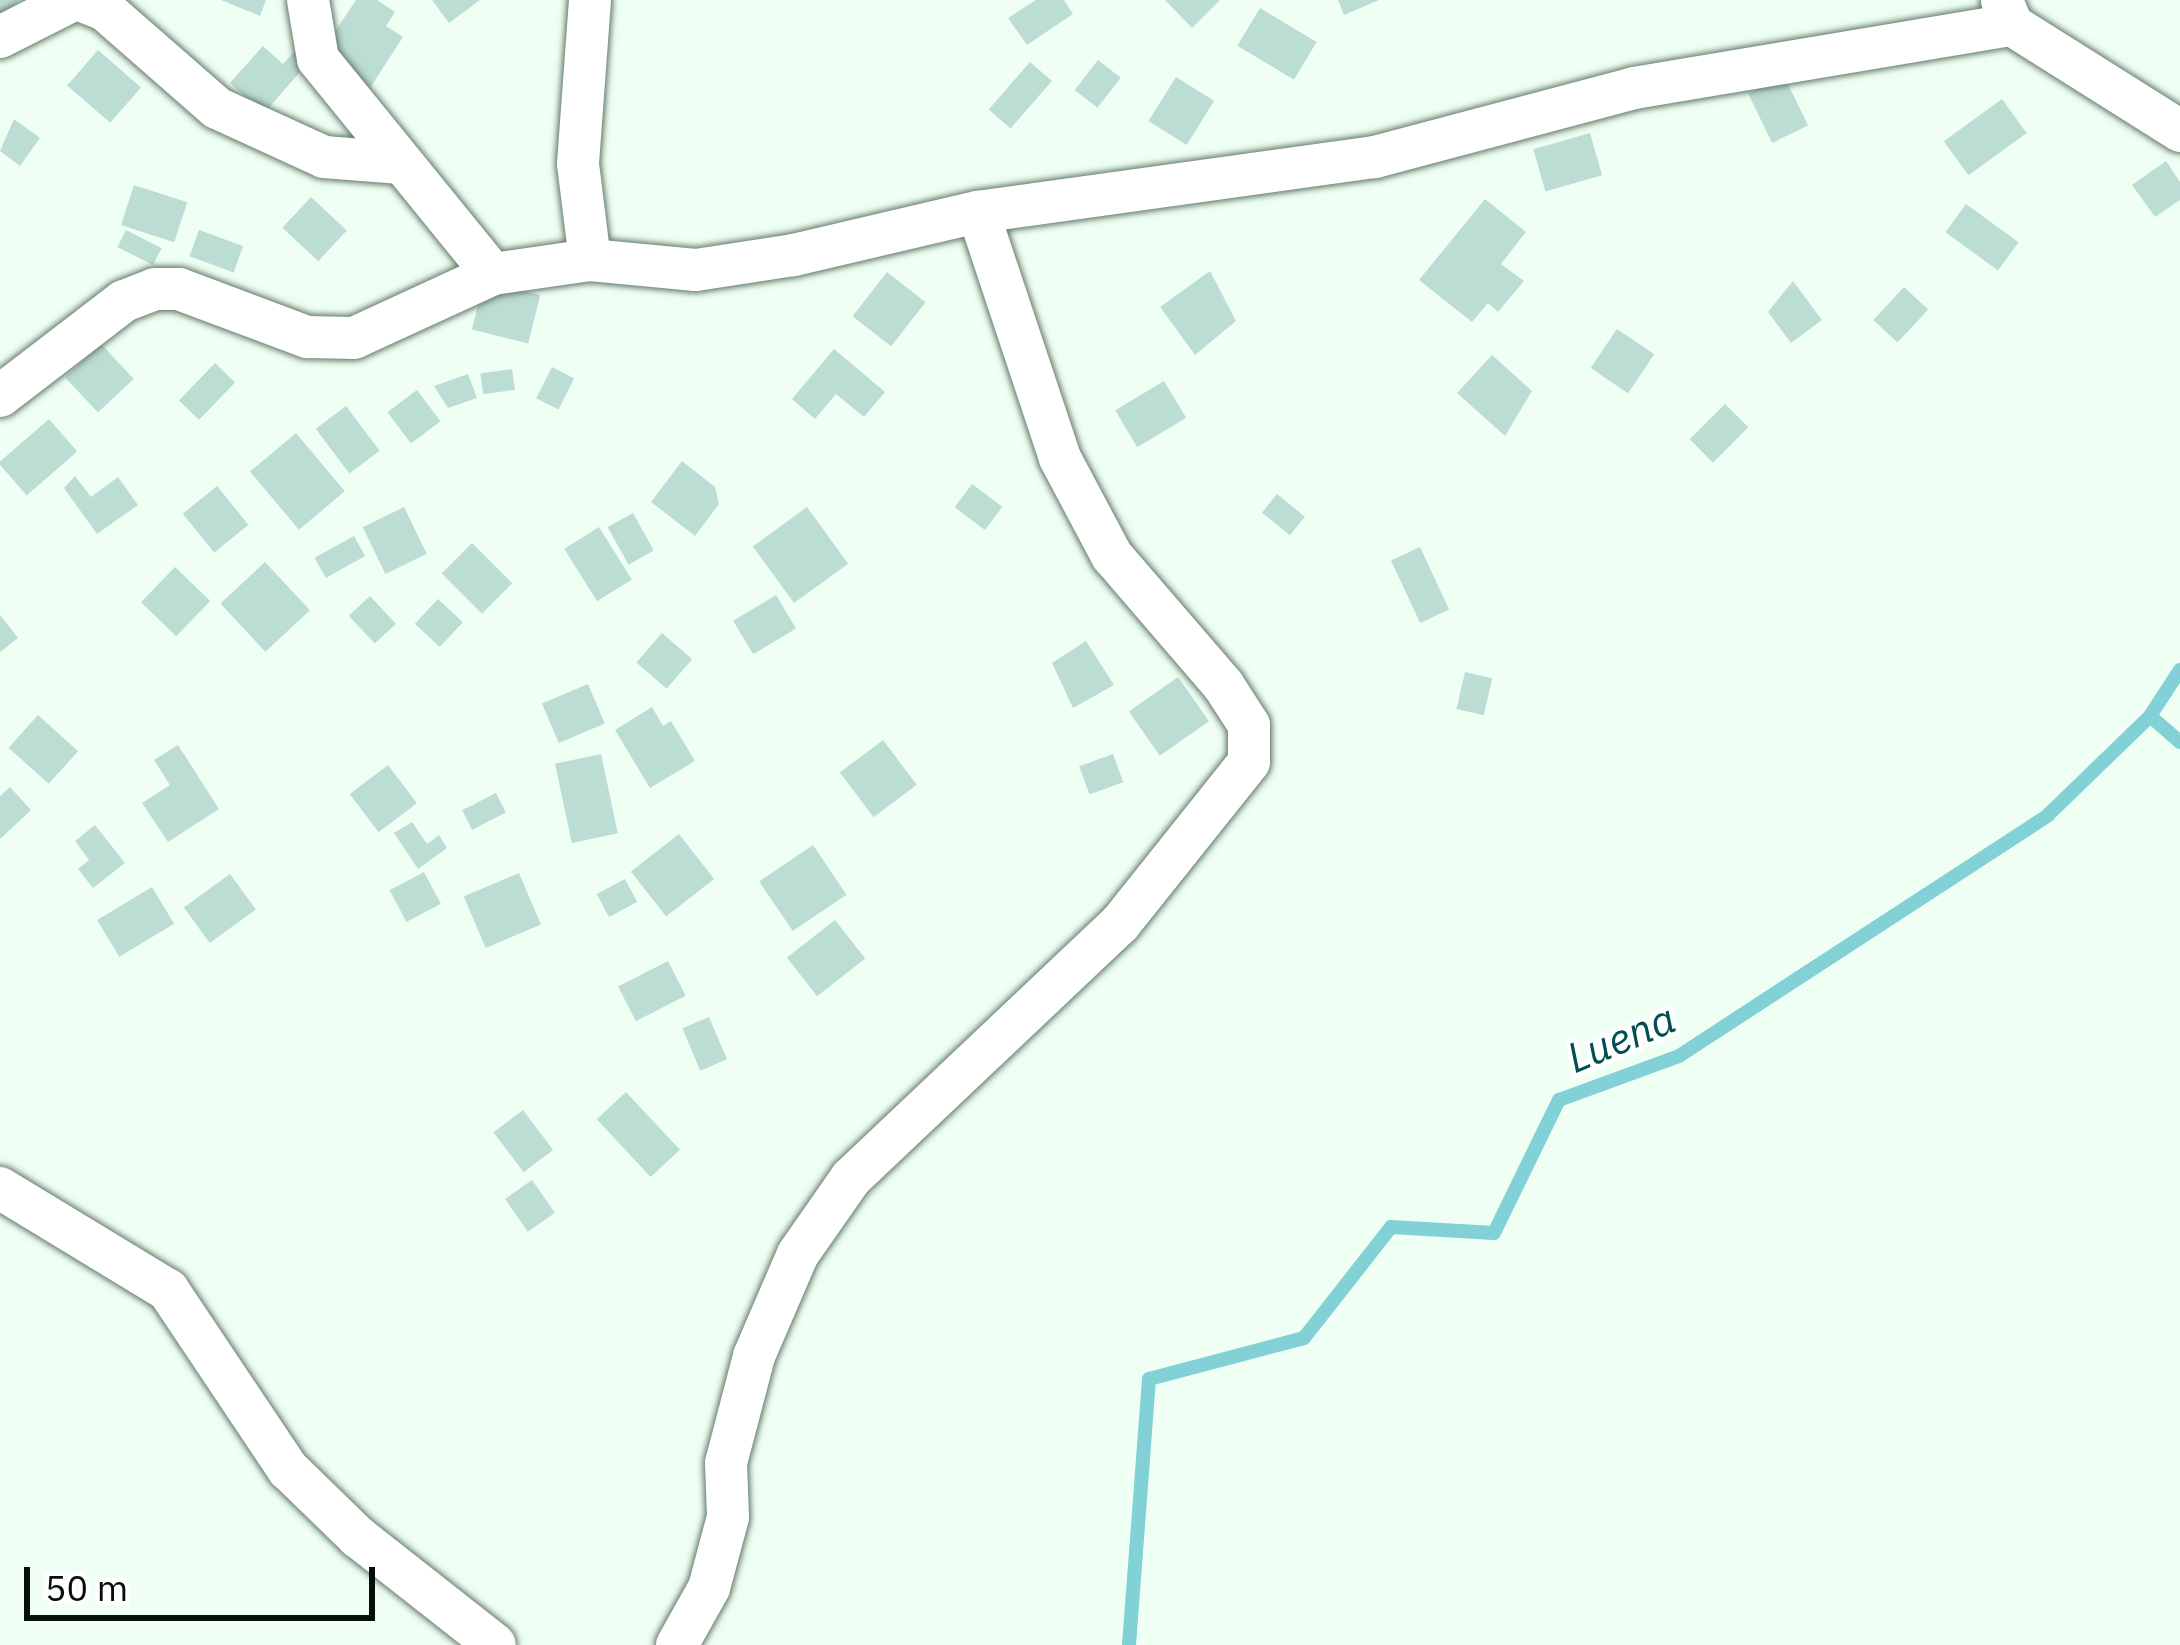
<!DOCTYPE html>
<style>
body{margin:0}
#map{position:relative;width:2180px;height:1645px;overflow:hidden;background:#effff4;font-family:"IBM Plex Sans",sans-serif}
div>[style]{position:absolute}
[style*='--x']{left:calc(var(--x)*1px);top:calc(var(--y)*1px);width:calc(var(--w)*1px);rotate:calc(var(--a)*1deg)}
.stream>*{height:14px;margin:-7px;padding:0 7px;transform-origin:7px;border-radius:7px;background:#81d1d7}
.building>*{inset:0;background:#bcddd4;transform-origin:0 0}
.roads{filter:drop-shadow(0 0 3px #657c6b) drop-shadow(0 0 3px #657c6b)}
.minor>*{height:42px;margin:-21px;padding:0 21px;transform-origin:21px;border-radius:21px;background:#fff}
span{translate:-50% -50%;white-space:nowrap;text-align:center;line-height:1.15;-webkit-text-stroke:9px #fff;paint-order:stroke}
.water-label{font-size:42px;color:#014e53;font-style:italic}
.scale{position:absolute;left:24px;top:1567px;width:351px;height:54px;box-sizing:border-box;border:6px solid #060f09;border-top:0;padding-left:15px;font-size:36px;line-height:42px;white-space:nowrap;color:#060f09;-webkit-text-stroke:9px #fff;paint-order:stroke}
</style>
<div id="map">
<div class="stream">
<div style="--x:2150;--y:716;--w:40;--a:41"></div>
<div style="--x:1129;--y:1645;--w:267;--a:-85.7"></div>
<div style="--x:1149;--y:1379;--w:160;--a:-14.8"></div>
<div style="--x:1304;--y:1338;--w:141;--a:-51.9"></div>
<div style="--x:1391;--y:1227;--w:103;--a:3.3"></div>
<div style="--x:1494;--y:1233;--w:148;--a:-64"></div>
<div style="--x:1559;--y:1100;--w:128;--a:-20.1"></div>
<div style="--x:1679;--y:1056;--w:441;--a:-33.1"></div>
<div style="--x:2048;--y:815;--w:142;--a:-44.1"></div>
<div style="--x:2150;--y:716;--w:55;--a:-56.9"></div>
</div>
<div class="building">
<div style="clip-path:polygon(0 0,19px 0,0 16px)"></div>
<div style="clip-path:polygon(221px 0,266px 0,260px 16px)"></div>
<div style="clip-path:polygon(356px 0,377px 0,395px 12px,386px 26px,403px 37px,370px 88px,320px 54px)"></div>
<div style="clip-path:polygon(432px 0,480px 0,449px 23px)"></div>
<div style="clip-path:polygon(1036px 0,1064px 0,1073px 14px,1027px 45px,1008px 18px)"></div>
<div style="clip-path:polygon(1165px 0,1220px 0,1192px 28px)"></div>
<div style="clip-path:polygon(1338px 0,1379px 0,1344px 15px)"></div>
<div style="left:1260px;top:8px;width:66px;height:44px;rotate:31deg"></div>
<div style="clip-path:polygon(263px 46px,283px 64px,294px 52px,307px 64px,264px 113px,230px 83px)"></div>
<div style="left:98px;top:50px;width:57px;height:47px;rotate:41deg"></div>
<div style="left:1098px;top:60px;width:29px;height:38px;rotate:38deg"></div>
<div style="left:1030px;top:62px;width:29px;height:63px;rotate:41deg"></div>
<div style="left:1784px;top:76px;width:55px;height:40px;rotate:64deg"></div>
<div style="left:1176px;top:77px;width:45px;height:52px;rotate:32deg"></div>
<div style="left:2002px;top:99px;width:42px;height:72px;rotate:54deg"></div>
<div style="clip-path:polygon(14px 119px,40px 138px,20px 166px,0 151px)"></div>
<div style="left:1590px;top:133px;width:44px;height:59px;rotate:74deg"></div>
<div style="clip-path:polygon(2166px 161px,2180px 182px,2180px 200px,2155px 217px,2132px 185px)"></div>
<div style="left:134px;top:185px;width:56px;height:42px;rotate:18deg"></div>
<div style="left:311px;top:197px;width:49px;height:42px;rotate:43deg"></div>
<div style="clip-path:polygon(1485px 199px,1526px 232px,1501px 264px,1524px 281px,1498px 312px,1488px 303px,1472px 322px,1419px 280px)"></div>
<div style="left:1966px;top:204px;width:65px;height:35px;rotate:36deg"></div>
<div style="left:126px;top:230px;width:40px;height:19px;rotate:27deg"></div>
<div style="left:199px;top:230px;width:47px;height:28px;rotate:20deg"></div>
<div style="clip-path:polygon(1210px 271px,1236px 321px,1195px 355px,1160px 307px)"></div>
<div style="left:887px;top:272px;width:49px;height:56px;rotate:38deg"></div>
<div style="left:484px;top:281px;width:58px;height:50px;rotate:14deg"></div>
<div style="clip-path:polygon(1793px 281px,1822px 320px,1791px 343px,1768px 312px)"></div>
<div style="left:1904px;top:287px;width:33px;height:45px;rotate:43deg"></div>
<div style="left:1617px;top:329px;width:45px;height:47px;rotate:34deg"></div>
<div style="left:101px;top:344px;width:48px;height:49px;rotate:47deg"></div>
<div style="clip-path:polygon(834px 349px,885px 392px,864px 417px,836px 394px,815px 419px,792px 399px)"></div>
<div style="clip-path:polygon(1492px 355px,1532px 391px,1505px 436px,1457px 393px)"></div>
<div style="left:215px;top:363px;width:28px;height:52px;rotate:44deg"></div>
<div style="left:552px;top:367px;width:25px;height:35px;rotate:27deg"></div>
<div style="left:512px;top:369px;width:21px;height:32px;rotate:82deg"></div>
<div style="clip-path:polygon(468px 374px,477px 398px,448px 408px,434px 386px)"></div>
<div style="left:1164px;top:381px;width:43px;height:57px;rotate:59deg"></div>
<div style="left:417px;top:390px;width:39px;height:37px;rotate:53deg"></div>
<div style="left:1725px;top:404px;width:33px;height:50px;rotate:45deg"></div>
<div style="left:346px;top:406px;width:56px;height:38px;rotate:53deg"></div>
<div style="left:49px;top:419px;width:43px;height:67px;rotate:49deg"></div>
<div style="left:296px;top:433px;width:76px;height:60px;rotate:50deg"></div>
<div style="clip-path:polygon(682px 461px,715px 487px,719px 504px,695px 536px,651px 502px)"></div>
<div style="clip-path:polygon(75px 476px,91px 497px,118px 477px,138px 505px,97px 534px,64px 488px)"></div>
<div style="left:972px;top:484px;width:38px;height:29px;rotate:37deg"></div>
<div style="left:217px;top:486px;width:50px;height:44px;rotate:51deg"></div>
<div style="left:1277px;top:494px;width:36px;height:24px;rotate:39deg"></div>
<div style="left:404px;top:507px;width:52px;height:46px;rotate:64deg"></div>
<div style="left:807px;top:507px;width:70px;height:67px;rotate:54deg"></div>
<div style="left:633px;top:513px;width:43px;height:29px;rotate:61deg"></div>
<div style="left:599px;top:527px;width:62px;height:41px;rotate:58deg"></div>
<div style="left:354px;top:536px;width:23px;height:45px;rotate:61deg"></div>
<div style="left:472px;top:543px;width:57px;height:43px;rotate:45deg"></div>
<div style="left:1420px;top:547px;width:69px;height:32px;rotate:65deg"></div>
<div style="left:265px;top:562px;width:66px;height:61px;rotate:47deg"></div>
<div style="left:175px;top:567px;width:49px;height:49px;rotate:44deg"></div>
<div style="left:776px;top:595px;width:39px;height:50px;rotate:59deg"></div>
<div style="left:370px;top:596px;width:38px;height:29px;rotate:47deg"></div>
<div style="left:438px;top:599px;width:34px;height:34px;rotate:43deg"></div>
<div style="clip-path:polygon(0 615px,18px 638px,0 652px)"></div>
<div style="left:662px;top:633px;width:40px;height:39px;rotate:41deg"></div>
<div style="clip-path:polygon(1086px 641px,1114px 685px,1073px 708px,1052px 663px)"></div>
<div style="left:1465px;top:672px;width:28px;height:38px;rotate:13deg"></div>
<div style="left:1178px;top:677px;width:54px;height:60px;rotate:55deg"></div>
<div style="left:588px;top:684px;width:43px;height:50px;rotate:67deg"></div>
<div style="clip-path:polygon(652px 707px,663px 726px,671px 721px,695px 761px,650px 788px,615px 730px)"></div>
<div style="left:38px;top:715px;width:54px;height:44px;rotate:42deg"></div>
<div style="left:883px;top:740px;width:56px;height:54px;rotate:53deg"></div>
<div style="clip-path:polygon(178px 745px,219px 809px,168px 842px,142px 803px,170px 785px,154px 760px)"></div>
<div style="left:601px;top:754px;width:81px;height:47px;rotate:78deg"></div>
<div style="left:1113px;top:754px;width:30px;height:36px;rotate:70deg"></div>
<div style="left:388px;top:765px;width:48px;height:48px;rotate:53deg"></div>
<div style="clip-path:polygon(10px 787px,31px 810px,0 839px,0 796px)"></div>
<div style="left:496px;top:793px;width:22px;height:38px;rotate:63deg"></div>
<div style="clip-path:polygon(412px 822px,427px 844px,439px 835px,447px 848px,418px 869px,394px 833px)"></div>
<div style="clip-path:polygon(95px 825px,125px 863px,93px 888px,78px 869px,89px 860px,75px 841px)"></div>
<div style="left:679px;top:834px;width:57px;height:61px;rotate:52deg"></div>
<div style="left:813px;top:845px;width:60px;height:65px;rotate:56deg"></div>
<div style="left:424px;top:872px;width:36px;height:39px;rotate:62deg"></div>
<div style="left:519px;top:873px;width:56px;height:60px;rotate:67deg"></div>
<div style="left:230px;top:874px;width:44px;height:57px;rotate:54deg"></div>
<div style="left:625px;top:879px;width:26px;height:32px;rotate:62deg"></div>
<div style="left:152px;top:887px;width:43px;height:64px;rotate:59deg"></div>
<div style="left:835px;top:920px;width:49px;height:61px;rotate:52deg"></div>
<div style="left:668px;top:961px;width:39px;height:56px;rotate:63deg"></div>
<div style="left:709px;top:1017px;width:46px;height:29px;rotate:67deg"></div>
<div style="left:626px;top:1092px;width:79px;height:40px;rotate:47deg"></div>
<div style="left:523px;top:1110px;width:50px;height:37px;rotate:53deg"></div>
<div style="left:532px;top:1180px;width:40px;height:33px;rotate:55deg"></div>
</div>
<div class="roads">
<div class="minor">
<div style="--x:80;--y:0;--w:27;--a:22"></div>
<div style="--x:105;--y:10;--w:149;--a:41.2"></div>
<div style="--x:217;--y:108;--w:118;--a:24.6"></div>
<div style="--x:324;--y:157;--w:77;--a:4.5"></div>
<div style="--x:308;--y:0;--w:60;--a:80.4"></div>
<div style="--x:318;--y:59;--w:277;--a:50.9"></div>
<div style="--x:590;--y:0;--w:164;--a:94.2"></div>
<div style="--x:578;--y:164;--w:97;--a:82.9"></div>
<div style="--x:2002;--y:1;--w:26;--a:67"></div>
<div style="--x:2012;--y:25;--w:199;--a:32.2"></div>
<div style="--x:0;--y:37;--w:82;--a:-26.9"></div>
<div style="--x:0;--y:396;--w:156;--a:-37.5"></div>
<div style="--x:124;--y:301;--w:33;--a:-21"></div>
<div style="--x:155;--y:289;--w:24;--a:0"></div>
<div style="--x:179;--y:289;--w:137;--a:20.6"></div>
<div style="--x:307;--y:337;--w:47;--a:1.2"></div>
<div style="--x:354;--y:338;--w:153;--a:-24.7"></div>
<div style="--x:493;--y:274;--w:98;--a:-8.2"></div>
<div style="--x:590;--y:260;--w:106;--a:5.4"></div>
<div style="--x:696;--y:270;--w:99;--a:-8.7"></div>
<div style="--x:794;--y:255;--w:189;--a:-13.2"></div>
<div style="--x:978;--y:212;--w:401;--a:-7.9"></div>
<div style="--x:1375;--y:157;--w:268;--a:-14.9"></div>
<div style="--x:1634;--y:88;--w:383;--a:-9.5"></div>
<div style="--x:0;--y:1188;--w:197;--a:31.3"></div>
<div style="--x:168;--y:1290;--w:216;--a:56.2"></div>
<div style="--x:288;--y:1469;--w:98;--a:44.2"></div>
<div style="--x:358;--y:1537;--w:174;--a:38.2"></div>
<div style="--x:677;--y:1645;--w:65;--a:-60.7"></div>
<div style="--x:709;--y:1588;--w:73;--a:-75"></div>
<div style="--x:728;--y:1517;--w:54;--a:-92.1"></div>
<div style="--x:726;--y:1463;--w:111;--a:-75.3"></div>
<div style="--x:754;--y:1356;--w:111;--a:-66.7"></div>
<div style="--x:798;--y:1254;--w:93;--a:-55.1"></div>
<div style="--x:851;--y:1178;--w:369;--a:-43.4"></div>
<div style="--x:1119;--y:925;--w:208;--a:-51.4"></div>
<div style="--x:1249;--y:762;--w:37;--a:-90"></div>
<div style="--x:1249;--y:725;--w:46;--a:-122.7"></div>
<div style="--x:1224;--y:686;--w:172;--a:-130.7"></div>
<div style="--x:1112;--y:556;--w:111;--a:-118"></div>
<div style="--x:1060;--y:458;--w:259;--a:-108.4"></div>
</div>
</div>
<div class="water-label">
<span style="left:1621px;top:1038px;rotate:-23deg">Luena</span>
</div>
<div class="scale">50 m</div>
</div>
